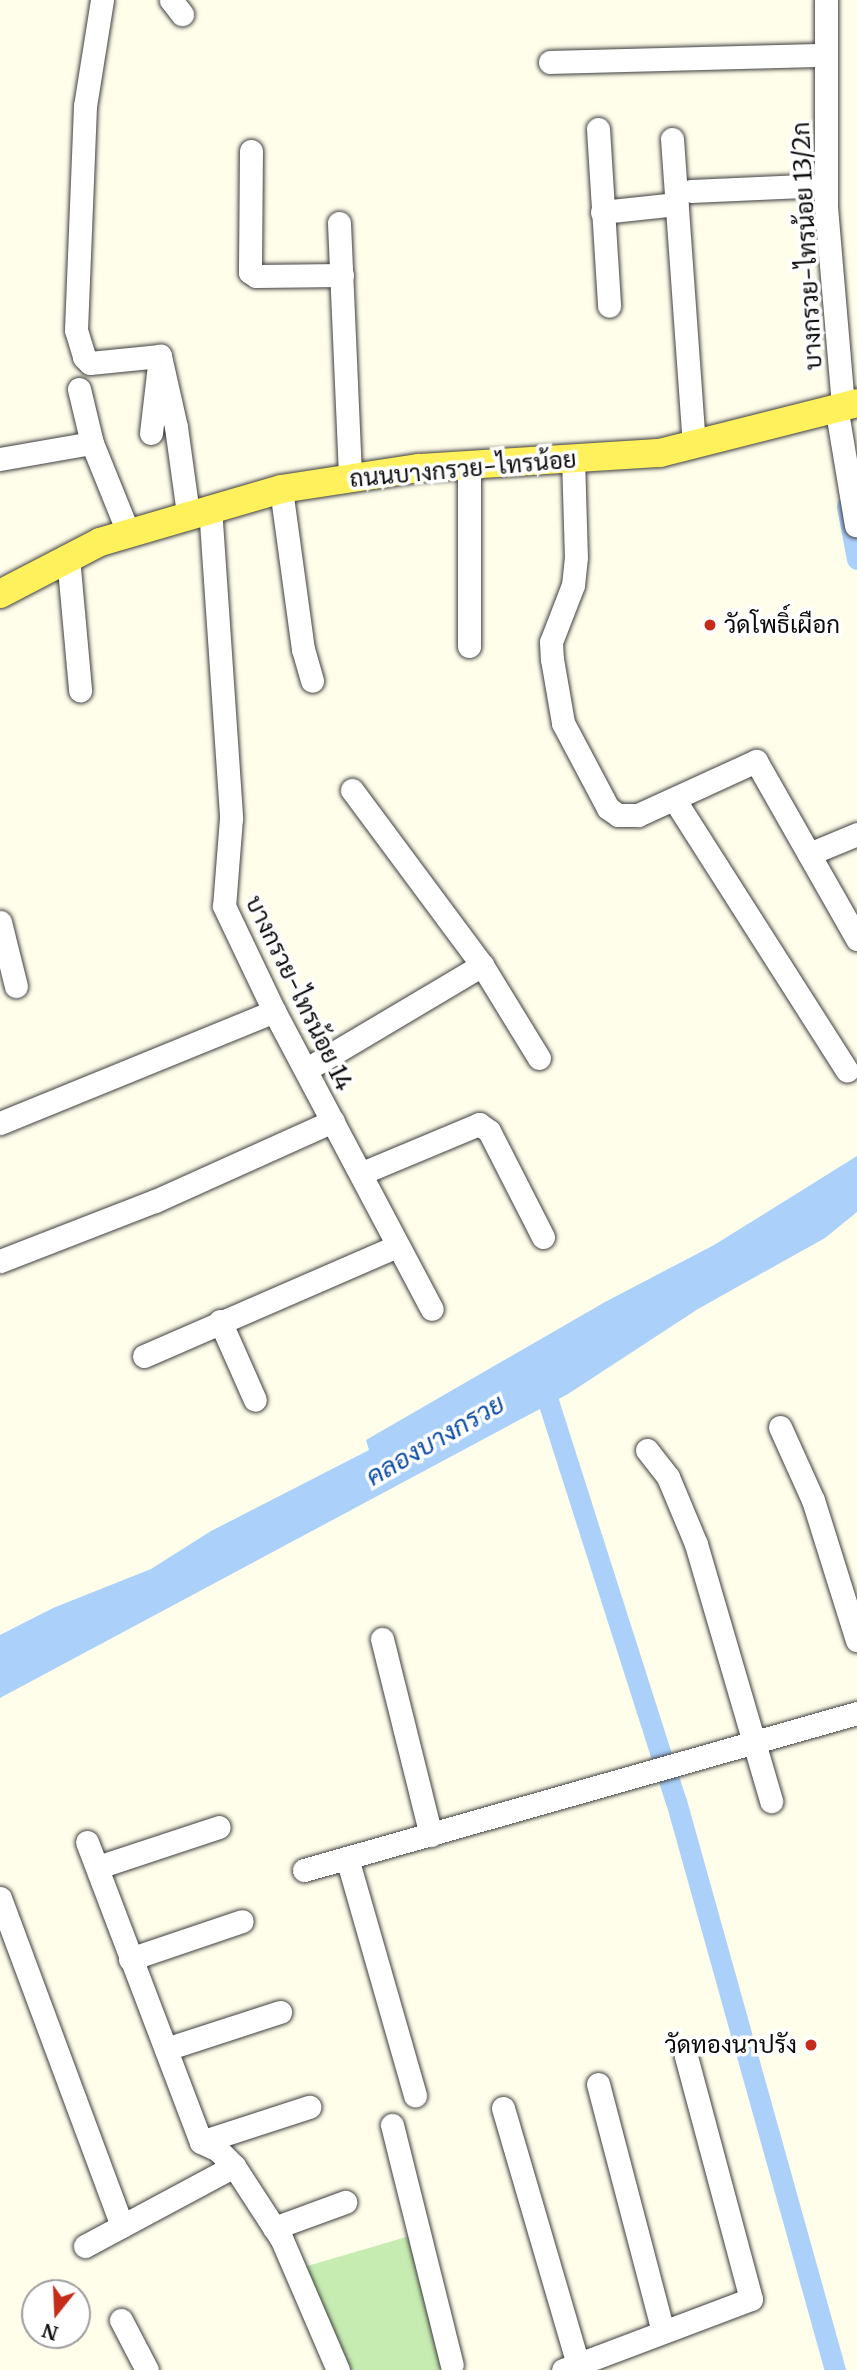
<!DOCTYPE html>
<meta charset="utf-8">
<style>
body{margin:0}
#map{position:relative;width:857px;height:2370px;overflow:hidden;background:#fffeeb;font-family:Merriweather,Sarabun,serif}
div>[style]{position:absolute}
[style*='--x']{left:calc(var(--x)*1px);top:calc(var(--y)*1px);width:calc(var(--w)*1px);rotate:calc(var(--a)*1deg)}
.green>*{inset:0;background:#c7ecb2}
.water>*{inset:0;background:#abd1fb}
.canal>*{height:21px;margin:-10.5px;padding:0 10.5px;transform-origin:10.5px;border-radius:10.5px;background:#abd1fb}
.roads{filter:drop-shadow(0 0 2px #3f3f3f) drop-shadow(0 0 2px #3f3f3f)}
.minor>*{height:23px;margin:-11.5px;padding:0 11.5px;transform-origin:11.5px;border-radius:11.5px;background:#fff}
.major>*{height:28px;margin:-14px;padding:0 14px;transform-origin:14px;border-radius:14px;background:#fff15b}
.dots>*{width:19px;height:19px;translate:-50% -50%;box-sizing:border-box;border:4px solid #fff;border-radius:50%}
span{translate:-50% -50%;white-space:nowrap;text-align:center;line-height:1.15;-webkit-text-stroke:7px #fff;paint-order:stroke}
.street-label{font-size:24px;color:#0c0c0c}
.poi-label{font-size:24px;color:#0c0c0c}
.left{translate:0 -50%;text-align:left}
.right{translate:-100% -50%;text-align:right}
.water-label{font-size:26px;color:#0c4ba7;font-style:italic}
.north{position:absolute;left:21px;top:2279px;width:70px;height:70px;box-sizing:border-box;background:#fff;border:2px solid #9e9e9e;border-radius:50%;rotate:198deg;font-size:19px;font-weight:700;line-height:28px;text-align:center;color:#0c0c0c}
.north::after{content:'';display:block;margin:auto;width:24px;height:32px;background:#c62c1a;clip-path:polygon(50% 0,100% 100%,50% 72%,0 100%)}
</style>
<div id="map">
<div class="green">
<div style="clip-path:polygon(420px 2233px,452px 2365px,437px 2370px,352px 2370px,297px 2269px)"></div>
</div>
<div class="water">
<div style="clip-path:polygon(857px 1156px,857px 1212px,825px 1238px,698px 1309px,568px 1394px,0 1698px,0 1635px,53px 1608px,151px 1569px,211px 1531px,369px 1450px,366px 1440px,605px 1302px,714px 1245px)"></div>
</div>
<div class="canal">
<div style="--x:847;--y:506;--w:54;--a:79.3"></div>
<div style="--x:541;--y:1379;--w:443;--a:72.3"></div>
<div style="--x:676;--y:1801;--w:591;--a:74.39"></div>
</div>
<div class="roads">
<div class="minor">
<div style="--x:102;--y:0;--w:107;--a:99.1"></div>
<div style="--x:85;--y:106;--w:224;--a:92.3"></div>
<div style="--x:76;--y:330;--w:28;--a:73"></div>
<div style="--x:84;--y:357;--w:8;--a:45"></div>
<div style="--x:90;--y:363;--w:70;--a:-5.7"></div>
<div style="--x:171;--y:0;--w:18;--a:52"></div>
<div style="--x:826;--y:0;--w:207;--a:90"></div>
<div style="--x:826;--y:207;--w:199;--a:85.1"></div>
<div style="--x:550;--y:62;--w:275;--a:-1.5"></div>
<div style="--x:598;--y:129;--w:177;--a:86.4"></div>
<div style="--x:672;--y:139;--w:307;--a:85.9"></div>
<div style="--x:251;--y:151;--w:121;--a:90.5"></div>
<div style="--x:250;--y:272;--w:7;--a:34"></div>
<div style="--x:256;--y:276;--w:86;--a:-0.7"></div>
<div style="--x:691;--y:191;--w:134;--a:-2.6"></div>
<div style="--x:602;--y:212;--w:75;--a:-6.1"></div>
<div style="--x:339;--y:223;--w:255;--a:87.5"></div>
<div style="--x:79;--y:389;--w:56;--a:76.5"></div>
<div style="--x:92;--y:443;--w:96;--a:68"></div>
<div style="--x:836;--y:406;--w:121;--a:80.5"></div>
<div style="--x:151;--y:433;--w:78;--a:-83.3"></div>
<div style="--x:160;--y:356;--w:73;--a:77.3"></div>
<div style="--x:176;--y:427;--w:88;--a:82.1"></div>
<div style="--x:573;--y:458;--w:99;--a:88.3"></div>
<div style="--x:576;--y:557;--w:28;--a:96"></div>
<div style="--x:573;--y:585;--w:61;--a:111.1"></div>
<div style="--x:551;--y:642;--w:17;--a:87"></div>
<div style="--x:552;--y:659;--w:65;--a:80.2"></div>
<div style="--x:563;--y:723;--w:96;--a:62.1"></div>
<div style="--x:608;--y:808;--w:12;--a:35"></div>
<div style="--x:618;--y:815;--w:20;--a:0"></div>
<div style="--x:638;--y:815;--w:130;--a:-24.6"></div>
<div style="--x:756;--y:761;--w:205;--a:60.4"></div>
<div style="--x:0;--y:459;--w:93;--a:-9.9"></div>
<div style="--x:281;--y:489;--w:162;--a:82.2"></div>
<div style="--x:303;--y:649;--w:33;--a:74"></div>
<div style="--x:210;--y:507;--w:312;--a:86.1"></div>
<div style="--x:231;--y:818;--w:88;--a:94.5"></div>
<div style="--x:224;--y:906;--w:116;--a:64.5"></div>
<div style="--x:274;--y:1011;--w:337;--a:62.1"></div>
<div style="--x:68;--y:557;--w:134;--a:84.8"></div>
<div style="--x:469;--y:646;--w:180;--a:-90"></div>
<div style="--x:352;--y:790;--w:218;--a:53.4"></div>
<div style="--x:482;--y:965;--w:109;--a:58.5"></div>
<div style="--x:674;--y:799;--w:322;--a:57.5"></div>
<div style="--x:809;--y:854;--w:52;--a:-22.6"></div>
<div style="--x:0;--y:922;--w:66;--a:76"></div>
<div style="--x:307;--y:1069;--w:204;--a:-30.7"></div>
<div style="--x:0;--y:1123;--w:296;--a:-22.2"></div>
<div style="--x:362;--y:1173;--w:127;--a:-22.7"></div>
<div style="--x:479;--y:1124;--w:12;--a:35"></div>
<div style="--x:489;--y:1131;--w:119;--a:63"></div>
<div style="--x:0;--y:1261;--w:166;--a:-21.2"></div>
<div style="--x:155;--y:1201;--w:195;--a:-24.2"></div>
<div style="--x:220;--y:1321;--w:86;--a:66.1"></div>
<div style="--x:144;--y:1356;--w:276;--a:-23.5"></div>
<div style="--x:780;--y:1427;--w:80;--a:65.7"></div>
<div style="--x:813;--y:1500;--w:147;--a:72.6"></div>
<div style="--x:647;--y:1450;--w:34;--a:52"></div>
<div style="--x:668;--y:1477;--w:73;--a:67.3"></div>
<div style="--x:696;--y:1544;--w:268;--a:73.7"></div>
<div style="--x:382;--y:1639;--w:202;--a:76"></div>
<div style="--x:87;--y:1842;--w:321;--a:69.2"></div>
<div style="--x:201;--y:2142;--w:19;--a:25"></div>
<div style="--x:218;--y:2150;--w:23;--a:45"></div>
<div style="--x:234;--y:2166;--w:88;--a:57"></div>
<div style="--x:282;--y:2240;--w:142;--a:66.7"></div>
<div style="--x:347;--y:1858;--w:247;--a:74"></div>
<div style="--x:98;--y:1867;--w:127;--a:-18.3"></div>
<div style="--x:304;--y:1870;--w:575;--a:-15.85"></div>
<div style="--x:0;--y:1898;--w:350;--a:69.6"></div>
<div style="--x:130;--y:1959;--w:118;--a:-18.7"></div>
<div style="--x:166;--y:2049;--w:120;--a:-18"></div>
<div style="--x:598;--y:2084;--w:256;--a:75.3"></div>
<div style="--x:503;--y:2108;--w:267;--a:73.7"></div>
<div style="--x:392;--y:2125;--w:247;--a:76"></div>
<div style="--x:201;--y:2142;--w:114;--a:-18"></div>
<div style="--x:274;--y:2228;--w:76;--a:-20.1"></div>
<div style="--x:85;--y:2246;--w:169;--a:-28.2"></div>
<div style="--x:121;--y:2320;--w:56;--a:62.5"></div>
<div style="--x:563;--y:2370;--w:201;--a:-20.7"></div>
<div style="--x:751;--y:2299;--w:252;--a:-105"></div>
</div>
<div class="major">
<div style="--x:0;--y:594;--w:113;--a:-27.5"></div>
<div style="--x:100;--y:542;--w:189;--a:-16.3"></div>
<div style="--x:281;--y:489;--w:140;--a:-8.7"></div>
<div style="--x:419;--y:468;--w:241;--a:-3.6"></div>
<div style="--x:660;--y:453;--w:203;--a:-14.2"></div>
</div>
</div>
<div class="dots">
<div style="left:710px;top:625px;background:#c62c1a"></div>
<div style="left:811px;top:2045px;background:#c62c1a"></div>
</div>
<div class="street-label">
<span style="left:807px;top:246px;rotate:-93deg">บางกรวย-ไทรน้อย 13/2ก</span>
<span style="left:463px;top:469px;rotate:-5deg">ถนนบางกรวย-ไทรน้อย</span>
<span style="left:299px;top:993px;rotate:64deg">บางกรวย-ไทรน้อย 14</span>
</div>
<div class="poi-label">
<span class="left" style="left:724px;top:625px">วัดโพธิ์เผือก</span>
<span class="right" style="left:797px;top:2045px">วัดทองนาปรัง</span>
</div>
<div class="water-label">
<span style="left:435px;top:1440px;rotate:-30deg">คลองบางกรวย</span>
</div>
<div class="north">N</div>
</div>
